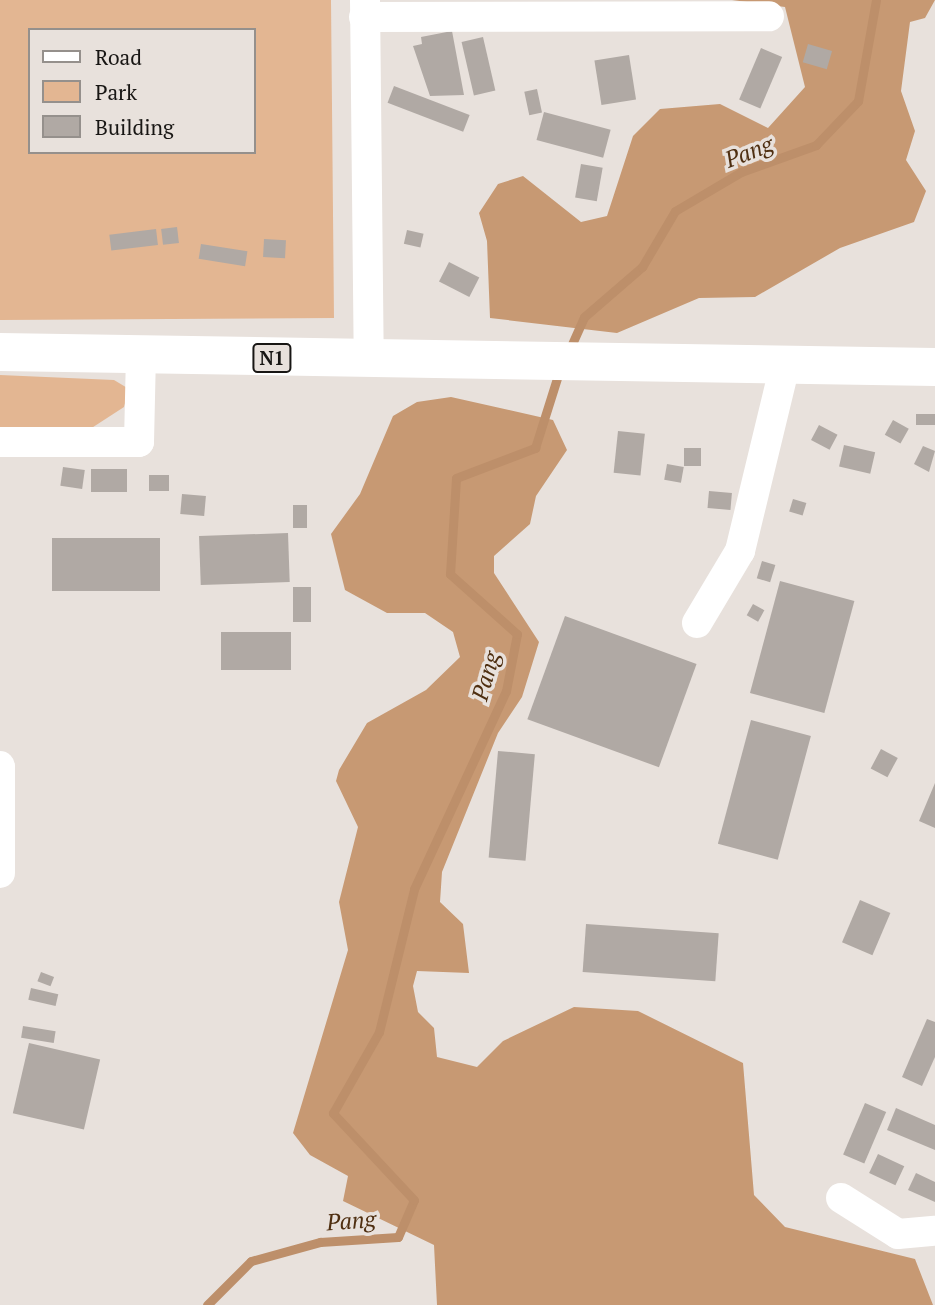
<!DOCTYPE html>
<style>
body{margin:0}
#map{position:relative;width:935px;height:1305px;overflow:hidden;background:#e8e1dc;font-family:"PT Serif",serif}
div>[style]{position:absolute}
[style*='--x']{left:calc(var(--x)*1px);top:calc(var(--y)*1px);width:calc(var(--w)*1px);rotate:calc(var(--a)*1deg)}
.green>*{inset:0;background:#e3b692}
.forest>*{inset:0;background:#c79973}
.stream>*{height:9px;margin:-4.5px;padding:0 4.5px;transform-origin:4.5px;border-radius:4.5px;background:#bd8f6a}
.building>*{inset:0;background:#b0a9a4;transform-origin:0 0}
.minor>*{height:30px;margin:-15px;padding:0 15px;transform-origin:15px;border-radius:15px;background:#fff}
.highway>*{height:38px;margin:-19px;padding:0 19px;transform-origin:19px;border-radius:19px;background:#fff}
span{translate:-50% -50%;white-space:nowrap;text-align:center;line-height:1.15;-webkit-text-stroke:7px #e8e1dc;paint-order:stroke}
.shield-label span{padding:2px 5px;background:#e8e1dc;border:2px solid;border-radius:5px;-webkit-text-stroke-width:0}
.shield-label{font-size:19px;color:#181614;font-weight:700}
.water-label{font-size:23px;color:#4f2f11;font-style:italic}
.legend{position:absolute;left:28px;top:28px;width:228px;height:126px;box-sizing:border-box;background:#e8e1dc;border:2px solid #95908c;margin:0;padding:9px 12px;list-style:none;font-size:21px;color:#181614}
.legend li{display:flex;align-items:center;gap:14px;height:35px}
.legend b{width:35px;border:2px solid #95908c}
</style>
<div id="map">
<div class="green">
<div style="clip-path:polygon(evenodd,0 0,331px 0,334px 318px,0 320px,0 0,30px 30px,254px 30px,254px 152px,30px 152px,30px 30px)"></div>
<div style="clip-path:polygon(0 375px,114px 380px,129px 389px,124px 407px,87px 431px,0 430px)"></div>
</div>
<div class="forest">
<div style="clip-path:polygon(732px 0,935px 0,925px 18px,910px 22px,901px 91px,915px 131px,906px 160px,926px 191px,914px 222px,840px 248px,755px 297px,699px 298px,617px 333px,490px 318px,487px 241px,479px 213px,498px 184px,523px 176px,581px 222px,607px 216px,633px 136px,660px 109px,720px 104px,768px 128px,805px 87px,785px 7px)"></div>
<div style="clip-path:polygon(451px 397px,553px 420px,567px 450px,536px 496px,530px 524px,494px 556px,494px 573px,539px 642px,522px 697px,498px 733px,442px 872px,440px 902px,463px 924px,469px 973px,417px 971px,413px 986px,418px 1012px,434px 1028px,437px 1057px,477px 1067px,503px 1041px,574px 1007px,638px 1011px,743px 1063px,754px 1195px,785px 1227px,915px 1259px,933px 1305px,437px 1305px,434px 1245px,343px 1201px,348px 1176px,310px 1155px,293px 1133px,348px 950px,339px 902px,358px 827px,336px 781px,339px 770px,367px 723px,426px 690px,460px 657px,453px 632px,425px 613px,387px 613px,345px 590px,331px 534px,360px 494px,393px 416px,417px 402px)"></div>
</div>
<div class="stream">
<div style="--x:568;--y:353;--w:39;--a:-66"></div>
<div style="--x:584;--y:317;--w:77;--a:-40.8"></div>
<div style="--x:642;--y:267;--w:65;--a:-59.5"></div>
<div style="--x:675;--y:211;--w:77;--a:-30.6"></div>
<div style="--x:741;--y:172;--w:80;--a:-19.8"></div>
<div style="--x:816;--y:145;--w:61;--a:-46.3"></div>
<div style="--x:858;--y:101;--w:103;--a:-79.9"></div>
<div style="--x:207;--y:1305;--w:62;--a:-45"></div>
<div style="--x:251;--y:1261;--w:72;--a:-15.4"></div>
<div style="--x:320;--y:1242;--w:78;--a:-3.7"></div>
<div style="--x:398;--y:1237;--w:40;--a:-66.6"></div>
<div style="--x:414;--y:1200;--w:119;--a:-133"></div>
<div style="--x:333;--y:1113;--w:93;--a:-60.4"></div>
<div style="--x:379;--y:1032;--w:147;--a:-76.2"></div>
<div style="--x:414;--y:889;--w:218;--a:-65.1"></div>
<div style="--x:506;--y:691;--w:58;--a:-79.1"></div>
<div style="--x:517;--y:634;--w:90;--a:-138.2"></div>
<div style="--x:450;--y:574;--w:96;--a:-86.4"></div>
<div style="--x:456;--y:478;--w:85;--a:-20.8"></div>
<div style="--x:535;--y:448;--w:80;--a:-72.5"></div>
</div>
<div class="building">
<div style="clip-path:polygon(452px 31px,464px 95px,430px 96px,413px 46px,422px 44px,421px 37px)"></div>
<div style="left:483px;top:37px;width:55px;height:22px;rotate:77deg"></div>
<div style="left:808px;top:44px;width:25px;height:19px;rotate:16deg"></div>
<div style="left:761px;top:48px;width:23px;height:56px;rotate:23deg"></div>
<div style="left:629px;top:55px;width:45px;height:35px;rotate:81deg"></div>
<div style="left:394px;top:86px;width:81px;height:18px;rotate:21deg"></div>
<div style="left:537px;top:89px;width:24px;height:13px;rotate:78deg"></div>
<div style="left:544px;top:112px;width:69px;height:29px;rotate:15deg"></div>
<div style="left:581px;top:164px;width:22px;height:34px;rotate:10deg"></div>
<div style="left:177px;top:227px;width:16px;height:16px;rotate:83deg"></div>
<div style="left:156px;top:229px;width:16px;height:47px;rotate:83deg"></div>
<div style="left:407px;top:230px;width:17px;height:14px;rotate:13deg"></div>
<div style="left:264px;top:239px;width:22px;height:18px;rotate:3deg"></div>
<div style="left:201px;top:244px;width:47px;height:15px;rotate:9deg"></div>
<div style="left:449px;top:262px;width:34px;height:22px;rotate:27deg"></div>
<div style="left:935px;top:414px;width:11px;height:19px;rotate:90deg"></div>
<div style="left:893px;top:420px;width:18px;height:17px;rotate:29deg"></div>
<div style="left:819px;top:425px;width:21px;height:17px;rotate:28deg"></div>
<div style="left:618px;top:431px;width:27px;height:42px;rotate:6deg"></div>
<div style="left:844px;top:445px;width:32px;height:22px;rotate:13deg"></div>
<div style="clip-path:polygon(923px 446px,935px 451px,929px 472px,914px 464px)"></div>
<div style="left:684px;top:448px;width:17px;height:18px"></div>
<div style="left:667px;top:464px;width:17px;height:16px;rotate:10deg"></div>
<div style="left:63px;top:467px;width:22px;height:19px;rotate:8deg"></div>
<div style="left:91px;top:469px;width:36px;height:23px"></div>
<div style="left:169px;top:475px;width:16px;height:20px;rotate:90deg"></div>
<div style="left:709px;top:491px;width:23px;height:17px;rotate:5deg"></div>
<div style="left:182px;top:494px;width:24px;height:20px;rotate:5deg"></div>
<div style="left:793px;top:499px;width:14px;height:13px;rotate:17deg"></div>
<div style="left:293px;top:505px;width:14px;height:23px"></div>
<div style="left:288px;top:533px;width:49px;height:89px;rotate:88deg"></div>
<div style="left:52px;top:538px;width:108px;height:53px"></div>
<div style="left:762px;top:561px;width:14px;height:18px;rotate:17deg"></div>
<div style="left:780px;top:581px;width:77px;height:116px;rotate:15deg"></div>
<div style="left:293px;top:587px;width:18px;height:35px"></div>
<div style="left:753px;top:604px;width:13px;height:13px;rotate:29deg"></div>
<div style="left:565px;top:616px;width:140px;height:110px;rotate:20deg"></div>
<div style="left:221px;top:632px;width:70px;height:38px"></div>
<div style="left:751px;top:720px;width:62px;height:128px;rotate:15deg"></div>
<div style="left:881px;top:749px;width:19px;height:22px;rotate:28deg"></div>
<div style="left:498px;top:751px;width:37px;height:107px;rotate:5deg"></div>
<div style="clip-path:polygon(935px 783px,935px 828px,919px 821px)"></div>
<div style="left:860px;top:900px;width:33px;height:46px;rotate:23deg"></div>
<div style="left:586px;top:924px;width:133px;height:48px;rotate:4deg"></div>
<div style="left:41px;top:972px;width:14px;height:10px;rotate:21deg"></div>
<div style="left:31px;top:988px;width:28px;height:12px;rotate:13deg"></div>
<div style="clip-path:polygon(927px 1019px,935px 1022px,935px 1057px,922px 1086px,902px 1077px)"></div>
<div style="left:23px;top:1026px;width:33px;height:12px;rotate:9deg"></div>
<div style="left:29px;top:1043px;width:73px;height:72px;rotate:13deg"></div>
<div style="left:865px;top:1103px;width:23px;height:56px;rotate:23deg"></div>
<div style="clip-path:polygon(896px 1108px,935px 1125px,935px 1150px,887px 1130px)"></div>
<div style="left:878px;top:1154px;width:29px;height:21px;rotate:25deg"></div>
<div style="clip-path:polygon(916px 1173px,935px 1182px,935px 1202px,908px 1190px)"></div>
</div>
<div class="minor">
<div style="--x:365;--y:0;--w:360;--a:89.4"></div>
<div style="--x:364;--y:17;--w:405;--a:-0.1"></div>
<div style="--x:0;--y:442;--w:139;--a:0"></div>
<div style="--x:139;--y:442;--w:86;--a:-88.7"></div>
<div style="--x:697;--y:623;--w:84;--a:-59.2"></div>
<div style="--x:740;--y:551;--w:191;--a:-76.4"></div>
<div style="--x:0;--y:766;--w:107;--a:90"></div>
<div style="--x:841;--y:1198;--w:67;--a:32.3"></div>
<div style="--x:898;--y:1234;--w:37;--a:-5"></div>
</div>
<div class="highway">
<div style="--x:0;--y:352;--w:935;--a:0.92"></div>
</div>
<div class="shield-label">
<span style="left:272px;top:358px">N1</span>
</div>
<div class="water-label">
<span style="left:749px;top:152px;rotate:-21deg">Pang</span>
<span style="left:486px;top:676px;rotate:-74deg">Pang</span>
<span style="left:351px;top:1221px;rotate:-4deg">Pang</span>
</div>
<ul class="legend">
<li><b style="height:9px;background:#fff"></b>Road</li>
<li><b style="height:19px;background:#e3b692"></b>Park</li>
<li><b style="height:19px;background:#b0a9a4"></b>Building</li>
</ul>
</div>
